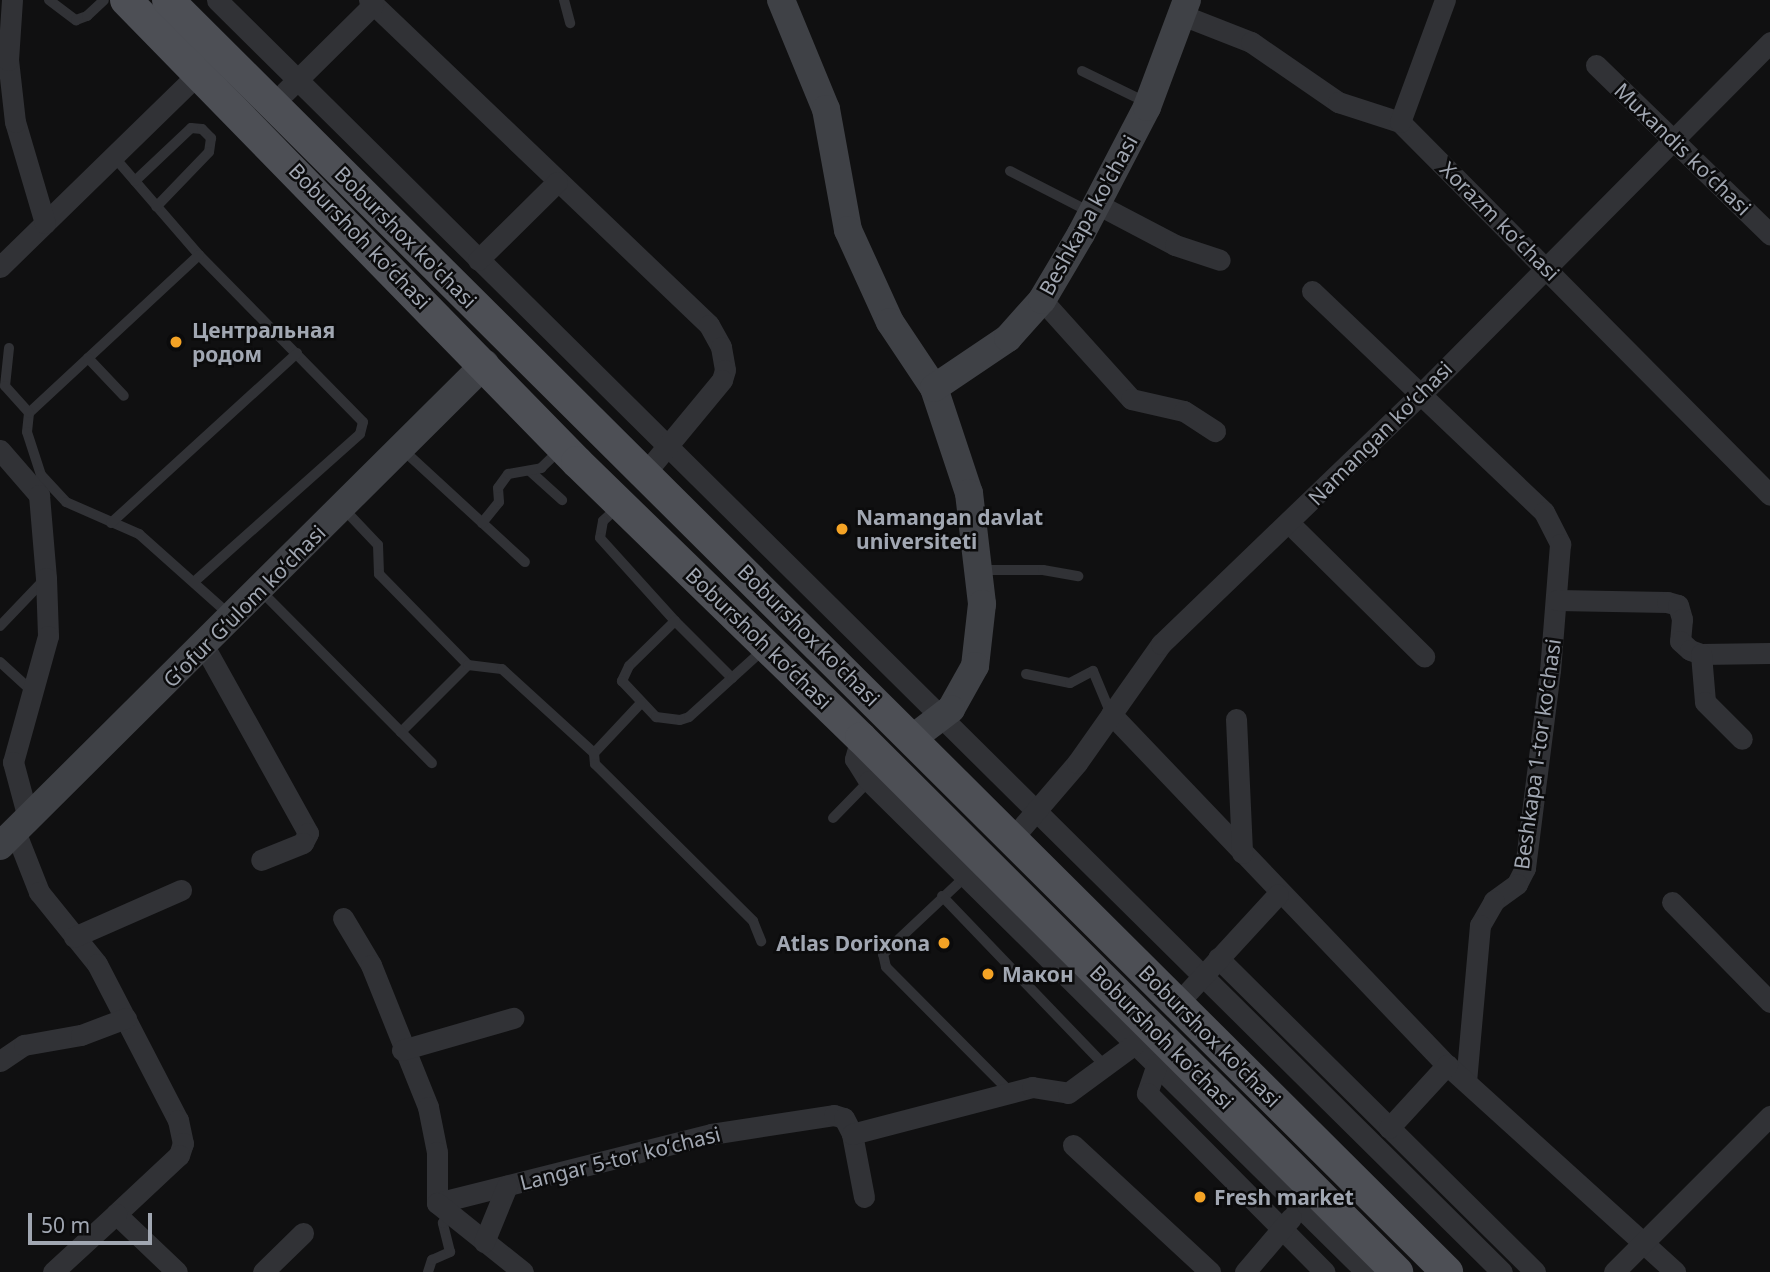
<!DOCTYPE html>
<meta charset="utf-8">
<style>
body{margin:0}
#map{position:relative;width:1770px;height:1272px;overflow:hidden;background:#101011;font-family:"Noto Sans",sans-serif}
div>[style]{position:absolute}
[style*='--x']{left:calc(var(--x)*1px);top:calc(var(--y)*1px);width:calc(var(--w)*1px);rotate:calc(var(--a)*1deg)}
.lane>*{height:10px;margin:-5px;padding:0 5px;transform-origin:5px;border-radius:5px;background:#313236}
.street>*{height:21px;margin:-10.5px;padding:0 10.5px;transform-origin:10.5px;border-radius:10.5px;background:#313236}
.secondary>*{height:28px;margin:-14px;padding:0 14px;transform-origin:14px;border-radius:14px;background:#3f4146}
.primary>*{height:32px;margin:-16px;padding:0 16px;transform-origin:16px;border-radius:16px;background:#4d4f55}
.dots>*{width:19px;height:19px;translate:-50% -50%;box-sizing:border-box;border:4px solid #0b0b0c;border-radius:50%}
span{translate:-50% -50%;white-space:nowrap;text-align:center;line-height:1.15;-webkit-text-stroke:5px #0b0b0c;paint-order:stroke}
.street-label{font-size:21px;color:#a1a7b2}
.poi-label{font-size:21px;color:#a1a7b2;font-weight:700}
.left{translate:0 -50%;text-align:left}
.right{translate:-100% -50%;text-align:right}
.scale{position:absolute;left:28px;top:1213px;width:124px;height:32px;box-sizing:border-box;border:4px solid #a1a7b2;border-top:0;padding-left:9px;font-size:21px;line-height:24px;white-space:nowrap;color:#a1a7b2;-webkit-text-stroke:5px #0b0b0c;paint-order:stroke}
</style>
<div id="map">
<div class="lane">
<div style="--x:49;--y:0;--w:34;--a:37"></div>
<div style="--x:76;--y:20;--w:12;--a:-20"></div>
<div style="--x:87;--y:16;--w:23;--a:-43"></div>
<div style="--x:564;--y:0;--w:24;--a:75"></div>
<div style="--x:1082;--y:71;--w:73;--a:25.9"></div>
<div style="--x:115;--y:158;--w:128;--a:49.1"></div>
<div style="--x:199;--y:255;--w:234;--a:45.5"></div>
<div style="--x:363;--y:422;--w:12;--a:104"></div>
<div style="--x:360;--y:434;--w:222;--a:138.3"></div>
<div style="--x:1010;--y:171;--w:90;--a:27.1"></div>
<div style="--x:135;--y:181;--w:77;--a:-43.4"></div>
<div style="--x:191;--y:128;--w:11;--a:5"></div>
<div style="--x:202;--y:129;--w:13;--a:45"></div>
<div style="--x:211;--y:138;--w:14;--a:98"></div>
<div style="--x:209;--y:152;--w:76;--a:133.9"></div>
<div style="--x:199;--y:255;--w:232;--a:137.1"></div>
<div style="--x:29;--y:413;--w:19;--a:96"></div>
<div style="--x:27;--y:432;--w:45;--a:72"></div>
<div style="--x:41;--y:475;--w:37;--a:47"></div>
<div style="--x:66;--y:502;--w:80;--a:23.7"></div>
<div style="--x:139;--y:534;--w:122;--a:41.7"></div>
<div style="--x:9;--y:348;--w:38;--a:96"></div>
<div style="--x:5;--y:386;--w:36;--a:48"></div>
<div style="--x:88;--y:358;--w:52;--a:46.5"></div>
<div style="--x:402;--y:449;--w:167;--a:42.6"></div>
<div style="--x:531;--y:472;--w:42;--a:42.1"></div>
<div style="--x:619;--y:506;--w:22;--a:137"></div>
<div style="--x:603;--y:521;--w:17;--a:100"></div>
<div style="--x:600;--y:538;--w:112;--a:47.9"></div>
<div style="--x:343;--y:508;--w:51;--a:46.6"></div>
<div style="--x:378;--y:545;--w:29;--a:88"></div>
<div style="--x:379;--y:574;--w:127;--a:45.6"></div>
<div style="--x:468;--y:665;--w:95;--a:135"></div>
<div style="--x:111;--y:523;--w:252;--a:-42.4"></div>
<div style="--x:482;--y:523;--w:27;--a:-51"></div>
<div style="--x:499;--y:502;--w:14;--a:-94"></div>
<div style="--x:498;--y:488;--w:17;--a:-54"></div>
<div style="--x:508;--y:474;--w:34;--a:-10"></div>
<div style="--x:541;--y:468;--w:28;--a:-44"></div>
<div style="--x:980;--y:570;--w:63;--a:0"></div>
<div style="--x:1043;--y:570;--w:36;--a:10"></div>
<div style="--x:260;--y:590;--w:244;--a:45.2"></div>
<div style="--x:0;--y:626;--w:64;--a:-46.3"></div>
<div style="--x:0;--y:662;--w:46;--a:42.4"></div>
<div style="--x:468;--y:665;--w:34;--a:7"></div>
<div style="--x:502;--y:669;--w:125;--a:42.4"></div>
<div style="--x:1026;--y:674;--w:45;--a:11.6"></div>
<div style="--x:1070;--y:683;--w:26;--a:-28"></div>
<div style="--x:1093;--y:671;--w:47;--a:67.3"></div>
<div style="--x:732;--y:678;--w:81;--a:-135"></div>
<div style="--x:675;--y:621;--w:64;--a:135.6"></div>
<div style="--x:629;--y:666;--w:17;--a:115"></div>
<div style="--x:622;--y:681;--w:50;--a:46.6"></div>
<div style="--x:656;--y:717;--w:24;--a:7"></div>
<div style="--x:680;--y:720;--w:9;--a:-18"></div>
<div style="--x:689;--y:717;--w:58;--a:-42.2"></div>
<div style="--x:732;--y:678;--w:43;--a:-42.2"></div>
<div style="--x:641;--y:703;--w:69;--a:133.2"></div>
<div style="--x:594;--y:753;--w:11;--a:85"></div>
<div style="--x:595;--y:764;--w:223;--a:44.8"></div>
<div style="--x:753;--y:921;--w:22;--a:68"></div>
<div style="--x:833;--y:818;--w:52;--a:-45.8"></div>
<div style="--x:966;--y:876;--w:114;--a:136.8"></div>
<div style="--x:883;--y:954;--w:13;--a:77"></div>
<div style="--x:886;--y:967;--w:176;--a:45.2"></div>
<div style="--x:942;--y:896;--w:236;--a:46.2"></div>
<div style="--x:428;--y:1272;--w:13;--a:-72"></div>
<div style="--x:432;--y:1260;--w:20;--a:-24"></div>
<div style="--x:450;--y:1252;--w:30;--a:-104"></div>
<div style="--x:443;--y:1223;--w:9;--a:-63"></div>
</div>
<div class="street">
<div style="--x:217;--y:0;--w:1808;--a:44.71"></div>
<div style="--x:369;--y:0;--w:470;--a:43.7"></div>
<div style="--x:709;--y:325;--w:25;--a:61"></div>
<div style="--x:721;--y:347;--w:23;--a:80"></div>
<div style="--x:725;--y:370;--w:10;--a:107"></div>
<div style="--x:722;--y:380;--w:121;--a:129.6"></div>
<div style="--x:1182;--y:15;--w:74;--a:21.4"></div>
<div style="--x:1251;--y:42;--w:106;--a:34.6"></div>
<div style="--x:1338;--y:102;--w:65;--a:17.9"></div>
<div style="--x:1400;--y:122;--w:525;--a:45.23"></div>
<div style="--x:1596;--y:65;--w:243;--a:44.2"></div>
<div style="--x:285;--y:92;--w:124;--a:-44.7"></div>
<div style="--x:1400;--y:122;--w:130;--a:-69.8"></div>
<div style="--x:1097;--y:204;--w:88;--a:27.7"></div>
<div style="--x:1175;--y:245;--w:47;--a:18.4"></div>
<div style="--x:45;--y:223;--w:216;--a:-44.3"></div>
<div style="--x:478;--y:260;--w:111;--a:-44.6"></div>
<div style="--x:0;--y:267;--w:63;--a:-44.4"></div>
<div style="--x:45;--y:223;--w:105;--a:-106.5"></div>
<div style="--x:15;--y:122;--w:62;--a:-96.4"></div>
<div style="--x:8;--y:60;--w:60;--a:-86.2"></div>
<div style="--x:1312;--y:291;--w:320;--a:43.6"></div>
<div style="--x:1544;--y:512;--w:36;--a:63"></div>
<div style="--x:1560;--y:544;--w:126;--a:94.5"></div>
<div style="--x:1550;--y:670;--w:200;--a:97.2"></div>
<div style="--x:1525;--y:868;--w:18;--a:117"></div>
<div style="--x:1517;--y:884;--w:29;--a:144"></div>
<div style="--x:1494;--y:901;--w:28;--a:120"></div>
<div style="--x:1480;--y:925;--w:157;--a:95.1"></div>
<div style="--x:1042;--y:300;--w:133;--a:48"></div>
<div style="--x:1131;--y:399;--w:54;--a:12.8"></div>
<div style="--x:1184;--y:411;--w:37;--a:33"></div>
<div style="--x:0;--y:450;--w:60;--a:49.1"></div>
<div style="--x:39;--y:495;--w:83;--a:85.2"></div>
<div style="--x:46;--y:578;--w:58;--a:88"></div>
<div style="--x:48;--y:636;--w:131;--a:105.5"></div>
<div style="--x:13;--y:762;--w:58;--a:75"></div>
<div style="--x:1289;--y:523;--w:190;--a:44.6"></div>
<div style="--x:1557;--y:600;--w:110;--a:1"></div>
<div style="--x:1667;--y:602;--w:11;--a:15"></div>
<div style="--x:1678;--y:605;--w:15;--a:74"></div>
<div style="--x:1682;--y:619;--w:22;--a:95"></div>
<div style="--x:1680;--y:641;--w:13;--a:42"></div>
<div style="--x:1690;--y:650;--w:12;--a:20"></div>
<div style="--x:1701;--y:654;--w:69;--a:-0.8"></div>
<div style="--x:204;--y:646;--w:214;--a:60.9"></div>
<div style="--x:308;--y:833;--w:11;--a:117"></div>
<div style="--x:303;--y:843;--w:45;--a:158"></div>
<div style="--x:1701;--y:654;--w:48;--a:85.2"></div>
<div style="--x:1705;--y:702;--w:52;--a:45"></div>
<div style="--x:1111;--y:714;--w:486;--a:46.3"></div>
<div style="--x:1447;--y:1065;--w:308;--a:42.2"></div>
<div style="--x:1236;--y:719;--w:134;--a:87.4"></div>
<div style="--x:861;--y:738;--w:22;--a:106"></div>
<div style="--x:855;--y:759;--w:26;--a:58"></div>
<div style="--x:869;--y:781;--w:699;--a:44.65"></div>
<div style="--x:15;--y:831;--w:66;--a:68.5"></div>
<div style="--x:39;--y:892;--w:92;--a:51.1"></div>
<div style="--x:97;--y:964;--w:176;--a:62.6"></div>
<div style="--x:178;--y:1120;--w:24;--a:78"></div>
<div style="--x:183;--y:1143;--w:13;--a:108"></div>
<div style="--x:179;--y:1155;--w:86;--a:136.9"></div>
<div style="--x:116;--y:1214;--w:84;--a:43.6"></div>
<div style="--x:1011;--y:840;--w:101;--a:-49.4"></div>
<div style="--x:1077;--y:763;--w:146;--a:-54.8"></div>
<div style="--x:1161;--y:644;--w:358;--a:-43.9"></div>
<div style="--x:1419;--y:396;--w:499;--a:-45.2"></div>
<div style="--x:1672;--y:902;--w:140;--a:45.6"></div>
<div style="--x:343;--y:918;--w:55;--a:59.2"></div>
<div style="--x:371;--y:965;--w:153;--a:68.1"></div>
<div style="--x:428;--y:1107;--w:46;--a:78.7"></div>
<div style="--x:437;--y:1152;--w:51;--a:90"></div>
<div style="--x:74;--y:937;--w:117;--a:-23.7"></div>
<div style="--x:1218;--y:958;--w:446;--a:44.7"></div>
<div style="--x:1177;--y:1004;--w:149;--a:-47.4"></div>
<div style="--x:402;--y:1050;--w:116;--a:-16.1"></div>
<div style="--x:0;--y:1061;--w:29;--a:-34"></div>
<div style="--x:24;--y:1045;--w:58;--a:-10"></div>
<div style="--x:81;--y:1035;--w:48;--a:-20.7"></div>
<div style="--x:1157;--y:1064;--w:31;--a:109"></div>
<div style="--x:1147;--y:1093;--w:252;--a:45.2"></div>
<div style="--x:1389;--y:1128;--w:86;--a:-47.4"></div>
<div style="--x:852;--y:1134;--w:64;--a:79.2"></div>
<div style="--x:1073;--y:1145;--w:187;--a:42.8"></div>
<div style="--x:437;--y:1203;--w:283;--a:-14.1"></div>
<div style="--x:711;--y:1134;--w:124;--a:-8.8"></div>
<div style="--x:834;--y:1115;--w:10;--a:17"></div>
<div style="--x:844;--y:1118;--w:18;--a:63"></div>
<div style="--x:852;--y:1134;--w:186;--a:-14.6"></div>
<div style="--x:1032;--y:1087;--w:36;--a:9"></div>
<div style="--x:1068;--y:1093;--w:108;--a:-36.3"></div>
<div style="--x:437;--y:1203;--w:110;--a:38.7"></div>
<div style="--x:484;--y:1242;--w:61;--a:-67.7"></div>
<div style="--x:53;--y:1272;--w:86;--a:-42.6"></div>
<div style="--x:263;--y:1272;--w:56;--a:-44.3"></div>
<div style="--x:1245;--y:1272;--w:71;--a:-49.6"></div>
<div style="--x:1614;--y:1272;--w:221;--a:-45"></div>
</div>
<div class="secondary">
<div style="--x:781;--y:0;--w:118;--a:67.6"></div>
<div style="--x:826;--y:109;--w:123;--a:79.7"></div>
<div style="--x:848;--y:230;--w:101;--a:65.5"></div>
<div style="--x:890;--y:322;--w:79;--a:56.3"></div>
<div style="--x:934;--y:388;--w:111;--a:71.6"></div>
<div style="--x:969;--y:493;--w:112;--a:83.3"></div>
<div style="--x:982;--y:604;--w:62;--a:96.4"></div>
<div style="--x:975;--y:666;--w:49;--a:119.2"></div>
<div style="--x:951;--y:709;--w:48;--a:142.7"></div>
<div style="--x:934;--y:388;--w:89;--a:-34"></div>
<div style="--x:1008;--y:338;--w:51;--a:-48.2"></div>
<div style="--x:1042;--y:300;--w:77;--a:-59.4"></div>
<div style="--x:1081;--y:234;--w:143;--a:-62.5"></div>
<div style="--x:1147;--y:107;--w:114;--a:-69.5"></div>
<div style="--x:0;--y:846;--w:684;--a:-44.82"></div>
</div>
<div class="primary">
<div style="--x:126;--y:0;--w:646;--a:45.69"></div>
<div style="--x:577;--y:462;--w:396;--a:44.2"></div>
<div style="--x:861;--y:738;--w:757;--a:44.89"></div>
<div style="--x:168;--y:0;--w:1804;--a:44.84"></div>
</div>
<div class="dots">
<div style="left:176px;top:342px;background:#f4a325"></div>
<div style="left:842px;top:529px;background:#f4a325"></div>
<div style="left:944px;top:943px;background:#f4a325"></div>
<div style="left:988px;top:974px;background:#f4a325"></div>
<div style="left:1200px;top:1197px;background:#f4a325"></div>
</div>
<div class="street-label">
<span style="left:1683px;top:149px;rotate:44deg">Muxandis koʻchasi</span>
<span style="left:1088px;top:215px;rotate:-61deg">Beshkapa ko'chasi</span>
<span style="left:1500px;top:221px;rotate:45deg">Xorazm koʻchasi</span>
<span style="left:360px;top:236px;rotate:46deg">Boburshoh koʻchasi</span>
<span style="left:406px;top:237px;rotate:45deg">Boburshox ko'chasi</span>
<span style="left:1380px;top:433px;rotate:-45deg">Namangan koʻchasi</span>
<span style="left:244px;top:606px;rotate:-45deg">Gʻofur Gʻulom koʻchasi</span>
<span style="left:809px;top:635px;rotate:45deg">Boburshox ko'chasi</span>
<span style="left:759px;top:638px;rotate:44deg">Boburshoh koʻchasi</span>
<span style="left:1537px;top:754px;rotate:-82deg">Beshkapa 1-tor koʼchasi</span>
<span style="left:1210px;top:1036px;rotate:45deg">Boburshox ko'chasi</span>
<span style="left:1162px;top:1037px;rotate:45deg">Boburshoh koʻchasi</span>
<span style="left:620px;top:1158px;rotate:-14deg">Langar 5-tor koʻchasi</span>
</div>
<div class="poi-label">
<span class="left" style="left:192px;top:342px">Центральная<br>родом</span>
<span class="left" style="left:856px;top:529px">Namangan davlat<br>universiteti</span>
<span class="right" style="left:930px;top:943px">Atlas Dorixona</span>
<span class="left" style="left:1002px;top:974px">Макон</span>
<span class="left" style="left:1214px;top:1197px">Fresh market</span>
</div>
<div class="scale">50 m</div>
</div>
